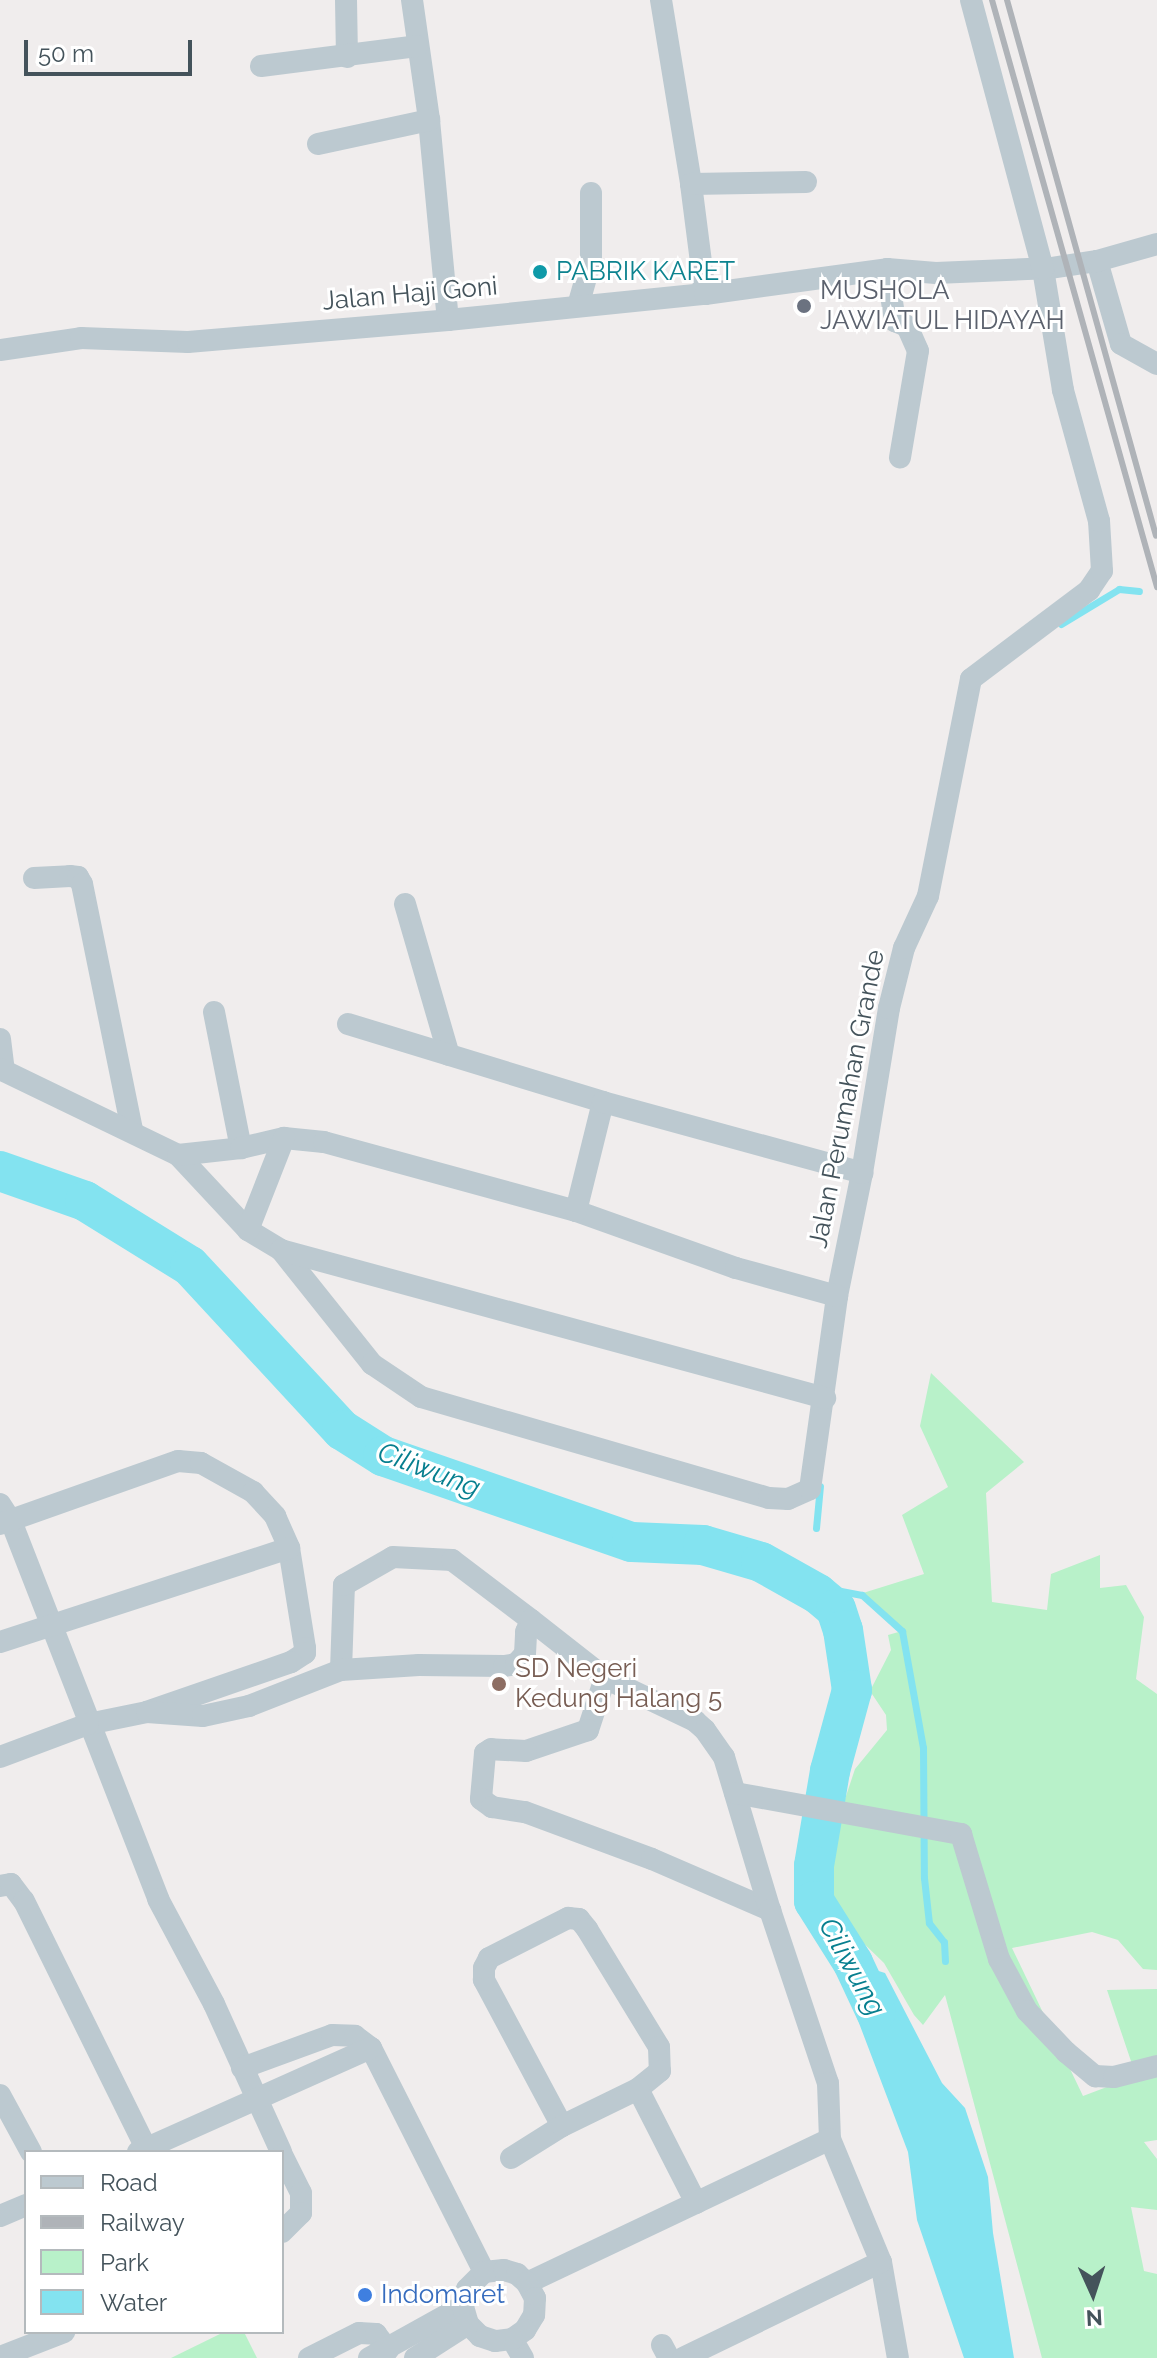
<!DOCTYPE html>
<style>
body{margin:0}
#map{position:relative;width:1157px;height:2358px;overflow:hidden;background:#f0eded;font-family:Raleway,sans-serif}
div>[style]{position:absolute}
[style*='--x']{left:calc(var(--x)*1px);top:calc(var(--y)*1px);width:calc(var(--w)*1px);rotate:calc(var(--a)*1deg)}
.green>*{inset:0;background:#b8f1c9}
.water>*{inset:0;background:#83e3f0}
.stream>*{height:7px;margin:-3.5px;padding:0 3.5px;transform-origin:3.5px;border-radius:3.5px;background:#83e3f0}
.river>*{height:40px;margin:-20px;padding:0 20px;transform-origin:20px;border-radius:20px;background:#83e3f0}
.minor>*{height:22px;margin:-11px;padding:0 11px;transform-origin:11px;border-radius:11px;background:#bcc9d0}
.rail>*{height:6px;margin:-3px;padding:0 3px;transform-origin:3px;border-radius:3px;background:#afb3b8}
.dots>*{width:22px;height:22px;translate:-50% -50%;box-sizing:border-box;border:4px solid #fff;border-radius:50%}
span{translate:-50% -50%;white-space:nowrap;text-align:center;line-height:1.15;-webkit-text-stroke:6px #fff;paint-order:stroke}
.culture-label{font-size:26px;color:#0d838f}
.left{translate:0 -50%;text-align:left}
.worship-label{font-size:26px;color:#5b616d}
.street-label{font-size:26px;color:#44535b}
.education-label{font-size:26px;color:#785e54}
.shop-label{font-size:26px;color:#366cbe}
.water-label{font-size:28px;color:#077f8f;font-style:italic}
.legend{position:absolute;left:24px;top:2150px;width:260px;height:184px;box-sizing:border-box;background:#fff;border:2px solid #b4babd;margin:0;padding:10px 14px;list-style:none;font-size:24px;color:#44535b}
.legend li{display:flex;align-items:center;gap:16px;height:40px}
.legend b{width:40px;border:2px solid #b4babd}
.north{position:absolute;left:1053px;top:2254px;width:80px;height:80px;-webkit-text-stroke:6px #fff;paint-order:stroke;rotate:177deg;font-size:22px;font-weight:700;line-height:32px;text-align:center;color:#44535b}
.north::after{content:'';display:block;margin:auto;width:28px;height:36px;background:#44535b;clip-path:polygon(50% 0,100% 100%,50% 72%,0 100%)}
.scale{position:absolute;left:24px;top:40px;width:168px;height:36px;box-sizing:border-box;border:4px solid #44535b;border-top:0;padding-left:10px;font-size:24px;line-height:28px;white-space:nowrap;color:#44535b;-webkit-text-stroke:6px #fff;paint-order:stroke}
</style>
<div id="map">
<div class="green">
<div style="clip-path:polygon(931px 1373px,1024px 1462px,986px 1493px,992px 1602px,1047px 1610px,1051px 1574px,1100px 1555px,1100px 1588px,1126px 1585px,1144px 1617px,1136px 1679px,1157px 1694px,1157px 1970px,1143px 1969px,1118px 1940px,1092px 1932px,1012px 1948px,1083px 2096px,1136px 2076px,1107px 1990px,1157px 1989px,1157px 2140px,1144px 2142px,1157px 2159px,1157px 2210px,1131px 2207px,1144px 2271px,1157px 2274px,1157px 2358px,1042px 2358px,945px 1995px,923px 2025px,914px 2015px,884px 1963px,819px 1900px,829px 1847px,855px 1769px,887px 1730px,886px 1715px,870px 1691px,891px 1650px,888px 1635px,902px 1631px,863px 1593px,924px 1574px,902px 1515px,948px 1487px,920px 1426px)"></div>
<div style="clip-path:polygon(224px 2332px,244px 2332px,257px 2358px,171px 2358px)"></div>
</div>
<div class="water">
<div style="clip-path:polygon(853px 1963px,885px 1973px,942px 2083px,965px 2108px,988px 2177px,993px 2233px,1014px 2358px,964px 2358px,917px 2220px,908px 2152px,843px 1981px)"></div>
</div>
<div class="stream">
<div style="--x:1061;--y:624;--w:68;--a:-31.1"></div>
<div style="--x:1119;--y:589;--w:20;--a:6"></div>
<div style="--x:816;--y:1528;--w:42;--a:-84.6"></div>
<div style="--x:799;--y:1583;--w:64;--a:10.8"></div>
<div style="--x:862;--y:1595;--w:54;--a:42"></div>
<div style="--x:902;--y:1631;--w:119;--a:79.8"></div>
<div style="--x:923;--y:1748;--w:130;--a:89.6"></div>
<div style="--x:924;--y:1878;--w:45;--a:83.7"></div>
<div style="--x:929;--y:1923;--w:24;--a:52"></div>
<div style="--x:944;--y:1942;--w:19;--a:87"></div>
</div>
<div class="river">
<div style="--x:0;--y:1171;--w:90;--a:19.4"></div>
<div style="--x:85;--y:1201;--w:123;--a:31.8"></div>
<div style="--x:190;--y:1266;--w:224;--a:47.2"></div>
<div style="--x:342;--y:1430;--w:49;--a:32.4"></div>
<div style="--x:383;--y:1456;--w:263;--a:19.1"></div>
<div style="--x:632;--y:1542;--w:71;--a:2.4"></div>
<div style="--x:703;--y:1545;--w:60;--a:16.3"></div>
<div style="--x:761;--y:1562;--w:65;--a:29.3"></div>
<div style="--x:818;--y:1594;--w:23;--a:40"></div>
<div style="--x:836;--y:1609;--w:22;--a:72"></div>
<div style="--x:843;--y:1630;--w:61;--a:81.5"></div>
<div style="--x:852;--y:1690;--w:84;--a:105.2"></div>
<div style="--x:830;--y:1771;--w:96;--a:99.6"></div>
<div style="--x:814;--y:1866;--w:35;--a:90"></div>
<div style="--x:814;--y:1901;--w:73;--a:57.8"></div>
<div style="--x:853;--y:1963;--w:54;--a:64.9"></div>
</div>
<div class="minor">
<div style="--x:346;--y:0;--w:57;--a:89"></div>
<div style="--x:412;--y:0;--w:121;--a:81.9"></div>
<div style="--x:429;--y:120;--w:201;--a:84.6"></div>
<div style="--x:661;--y:0;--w:186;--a:80.7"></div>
<div style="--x:691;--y:184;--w:111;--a:82.7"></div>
<div style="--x:261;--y:66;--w:157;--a:-7.3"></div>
<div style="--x:318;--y:144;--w:114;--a:-12.2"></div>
<div style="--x:691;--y:184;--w:115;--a:-1"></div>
<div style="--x:1097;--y:261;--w:86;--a:73.9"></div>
<div style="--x:1121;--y:344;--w:41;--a:29.1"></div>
<div style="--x:887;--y:269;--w:53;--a:81.3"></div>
<div style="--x:895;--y:321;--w:13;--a:23"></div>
<div style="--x:907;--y:326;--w:27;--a:66"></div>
<div style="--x:918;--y:351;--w:108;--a:99.6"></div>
<div style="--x:578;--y:306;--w:48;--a:-74.2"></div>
<div style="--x:591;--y:260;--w:67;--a:-90"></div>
<div style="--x:0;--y:350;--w:82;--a:-8.4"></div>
<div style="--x:81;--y:338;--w:107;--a:2.1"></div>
<div style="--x:188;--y:342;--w:261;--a:-4.8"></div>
<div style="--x:448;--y:320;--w:258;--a:-5.8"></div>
<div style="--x:705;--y:294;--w:184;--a:-7.8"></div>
<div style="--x:887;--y:269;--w:49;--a:4.7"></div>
<div style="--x:936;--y:273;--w:115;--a:-2.5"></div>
<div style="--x:1051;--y:268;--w:47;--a:-8.7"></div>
<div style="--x:1097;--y:261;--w:62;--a:-15.8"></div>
<div style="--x:34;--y:878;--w:36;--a:-3"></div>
<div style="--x:70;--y:876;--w:8;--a:7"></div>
<div style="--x:78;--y:877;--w:8;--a:60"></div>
<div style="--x:82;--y:884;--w:251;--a:78.5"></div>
<div style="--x:405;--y:904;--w:157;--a:73.8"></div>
<div style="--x:214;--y:1012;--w:139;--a:78.8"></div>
<div style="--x:348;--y:1024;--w:267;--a:17"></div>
<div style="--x:0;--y:1039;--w:32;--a:83"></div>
<div style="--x:0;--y:1069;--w:198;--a:25.8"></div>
<div style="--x:178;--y:1155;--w:103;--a:47"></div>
<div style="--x:248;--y:1230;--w:39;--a:31"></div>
<div style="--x:281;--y:1250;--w:146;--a:51.4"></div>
<div style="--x:372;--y:1364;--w:59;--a:34"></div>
<div style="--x:421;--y:1397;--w:362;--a:16.2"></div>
<div style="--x:769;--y:1498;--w:19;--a:3"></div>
<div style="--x:788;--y:1499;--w:24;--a:-24"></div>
<div style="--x:810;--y:1489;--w:195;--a:-82"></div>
<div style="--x:837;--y:1296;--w:126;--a:-78.5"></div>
<div style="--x:862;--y:1173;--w:167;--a:-80.7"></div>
<div style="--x:889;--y:1008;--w:62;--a:-76"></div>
<div style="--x:904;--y:948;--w:57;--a:-65.2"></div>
<div style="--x:928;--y:896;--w:221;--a:-78.8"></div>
<div style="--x:971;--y:679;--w:148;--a:-37"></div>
<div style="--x:1089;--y:590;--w:23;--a:-56"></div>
<div style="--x:1102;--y:571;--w:50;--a:-93.4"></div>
<div style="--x:1099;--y:521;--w:136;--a:-105.4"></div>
<div style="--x:1063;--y:390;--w:123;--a:-99.4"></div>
<div style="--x:1043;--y:269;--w:278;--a:-105"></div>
<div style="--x:178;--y:1155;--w:63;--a:-6.3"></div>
<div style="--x:241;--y:1148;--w:44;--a:-13.1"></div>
<div style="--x:284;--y:1138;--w:40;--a:5.7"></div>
<div style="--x:324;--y:1142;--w:261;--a:15.3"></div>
<div style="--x:576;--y:1211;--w:170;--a:19.6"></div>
<div style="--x:736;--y:1268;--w:105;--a:15.5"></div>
<div style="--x:576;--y:1211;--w:112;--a:-76.1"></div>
<div style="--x:603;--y:1102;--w:269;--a:15.3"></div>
<div style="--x:248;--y:1230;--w:99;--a:-68.6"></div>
<div style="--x:281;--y:1250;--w:564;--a:15.22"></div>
<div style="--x:0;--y:1504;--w:20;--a:57"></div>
<div style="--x:11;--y:1521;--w:406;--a:68.7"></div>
<div style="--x:158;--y:1899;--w:119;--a:61.9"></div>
<div style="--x:214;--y:2004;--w:162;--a:65.6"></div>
<div style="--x:0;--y:1524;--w:189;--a:-19.5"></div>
<div style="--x:178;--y:1461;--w:23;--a:5"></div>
<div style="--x:201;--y:1463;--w:60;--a:29.1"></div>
<div style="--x:253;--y:1492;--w:33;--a:47"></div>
<div style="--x:275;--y:1516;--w:35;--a:66"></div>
<div style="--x:289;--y:1548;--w:101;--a:80.9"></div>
<div style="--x:305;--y:1648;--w:5;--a:90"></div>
<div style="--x:305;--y:1653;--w:17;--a:147"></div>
<div style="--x:291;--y:1662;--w:152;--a:160.9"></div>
<div style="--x:147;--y:1712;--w:60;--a:168.5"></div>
<div style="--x:88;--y:1724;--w:94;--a:159.4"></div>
<div style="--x:0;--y:1642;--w:304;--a:-18"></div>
<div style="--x:341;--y:1670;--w:85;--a:-88"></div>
<div style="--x:344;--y:1585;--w:56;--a:-29.7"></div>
<div style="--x:393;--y:1557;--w:59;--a:2.9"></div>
<div style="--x:452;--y:1560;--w:99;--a:37.2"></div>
<div style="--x:605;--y:1678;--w:55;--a:108.1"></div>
<div style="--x:588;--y:1730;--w:65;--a:161.3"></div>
<div style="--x:526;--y:1751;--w:35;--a:-177"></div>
<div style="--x:491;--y:1749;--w:7;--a:146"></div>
<div style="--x:485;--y:1753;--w:46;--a:95"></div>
<div style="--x:481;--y:1799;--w:14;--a:36"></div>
<div style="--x:492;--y:1807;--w:33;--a:9"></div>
<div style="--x:525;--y:1812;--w:135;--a:20.3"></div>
<div style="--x:652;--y:1859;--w:129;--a:23.4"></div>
<div style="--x:147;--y:1712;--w:56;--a:4.1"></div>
<div style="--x:203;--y:1716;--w:47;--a:-12.3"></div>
<div style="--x:249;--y:1706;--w:99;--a:-21.4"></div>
<div style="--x:341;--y:1670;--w:78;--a:-3.7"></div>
<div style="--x:419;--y:1665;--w:85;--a:0.7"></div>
<div style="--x:504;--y:1666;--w:12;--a:-9"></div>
<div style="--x:516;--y:1664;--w:13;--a:-48"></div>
<div style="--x:525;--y:1654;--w:22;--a:-87"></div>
<div style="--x:526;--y:1632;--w:13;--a:-67"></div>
<div style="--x:531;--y:1620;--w:94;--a:38.1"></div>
<div style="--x:605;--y:1678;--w:100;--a:25.5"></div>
<div style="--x:695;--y:1721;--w:13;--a:42"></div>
<div style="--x:705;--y:1730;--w:33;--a:55"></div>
<div style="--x:724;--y:1757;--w:160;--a:73.3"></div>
<div style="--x:770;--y:1910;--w:182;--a:71.5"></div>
<div style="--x:828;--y:2083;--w:56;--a:88"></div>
<div style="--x:830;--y:2139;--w:133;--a:67.5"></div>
<div style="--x:881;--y:2262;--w:97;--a:80"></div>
<div style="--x:735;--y:1793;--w:230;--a:10.3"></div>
<div style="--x:961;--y:1834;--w:131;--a:73.1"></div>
<div style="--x:999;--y:1959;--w:59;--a:61.7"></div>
<div style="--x:1027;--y:2011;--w:57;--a:46.4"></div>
<div style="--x:1066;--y:2052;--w:38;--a:40"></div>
<div style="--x:1095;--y:2076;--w:19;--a:3"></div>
<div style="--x:1114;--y:2077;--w:44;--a:-14.3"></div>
<div style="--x:0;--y:1886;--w:11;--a:-10"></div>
<div style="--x:11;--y:1884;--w:21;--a:53"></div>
<div style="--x:24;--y:1901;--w:275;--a:63.7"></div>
<div style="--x:242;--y:2068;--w:96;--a:-20.1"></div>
<div style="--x:332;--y:2035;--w:23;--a:2"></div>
<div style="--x:355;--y:2036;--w:20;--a:37"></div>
<div style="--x:371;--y:2048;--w:251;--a:63.2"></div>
<div style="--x:0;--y:2095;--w:65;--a:61.5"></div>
<div style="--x:562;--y:2126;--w:166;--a:-118.1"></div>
<div style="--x:484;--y:1980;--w:12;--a:-90"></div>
<div style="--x:484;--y:1968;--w:11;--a:-63"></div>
<div style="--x:489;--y:1958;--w:89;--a:-26.9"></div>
<div style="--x:568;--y:1918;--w:11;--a:5"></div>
<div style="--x:579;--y:1919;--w:13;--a:51"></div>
<div style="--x:587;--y:1929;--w:138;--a:58.6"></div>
<div style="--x:659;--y:2047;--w:24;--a:88"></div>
<div style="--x:660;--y:2071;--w:28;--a:141"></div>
<div style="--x:638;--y:2089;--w:128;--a:63"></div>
<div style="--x:138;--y:2152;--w:255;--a:-24.1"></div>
<div style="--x:282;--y:2155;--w:42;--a:63.4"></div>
<div style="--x:301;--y:2193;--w:20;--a:90"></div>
<div style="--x:301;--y:2213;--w:27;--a:135"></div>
<div style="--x:511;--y:2158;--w:60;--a:-32.1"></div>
<div style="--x:562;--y:2126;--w:85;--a:-26"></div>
<div style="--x:0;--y:2216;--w:28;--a:-23"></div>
<div style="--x:527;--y:2283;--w:335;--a:-25.4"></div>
<div style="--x:512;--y:2339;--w:22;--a:60"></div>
<div style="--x:662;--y:2345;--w:15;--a:62"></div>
<div style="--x:0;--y:2357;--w:69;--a:-21.3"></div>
<div style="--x:309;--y:2358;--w:56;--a:-26.6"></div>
<div style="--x:359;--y:2333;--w:17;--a:3"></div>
<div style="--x:376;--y:2334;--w:20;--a:53"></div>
<div style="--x:369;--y:2358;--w:107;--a:-29"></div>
<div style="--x:463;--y:2306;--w:17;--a:-77"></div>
<div style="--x:467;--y:2289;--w:24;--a:-45"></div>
<div style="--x:484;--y:2272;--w:20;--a:-6"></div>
<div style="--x:504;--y:2270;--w:14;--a:17"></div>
<div style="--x:517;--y:2274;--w:13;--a:42"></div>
<div style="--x:527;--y:2283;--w:17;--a:62"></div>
<div style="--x:535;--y:2298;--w:17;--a:93"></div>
<div style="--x:534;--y:2315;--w:17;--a:121"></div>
<div style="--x:525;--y:2330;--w:16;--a:145"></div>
<div style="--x:512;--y:2339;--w:17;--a:173"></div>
<div style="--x:495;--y:2341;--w:16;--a:-162"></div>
<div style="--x:480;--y:2336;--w:17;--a:-135"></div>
<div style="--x:468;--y:2324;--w:19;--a:-106"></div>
<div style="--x:415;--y:2358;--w:63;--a:-32.7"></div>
<div style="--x:683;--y:2358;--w:220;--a:-25.9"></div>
</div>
<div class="rail">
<div style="--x:992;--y:0;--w:610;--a:74.3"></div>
<div style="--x:1007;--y:0;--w:556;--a:74.46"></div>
</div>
<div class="dots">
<div style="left:540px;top:272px;background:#0f9aa8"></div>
<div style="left:804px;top:306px;background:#6b7280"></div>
<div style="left:499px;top:1684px;background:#8d6e63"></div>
<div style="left:365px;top:2295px;background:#3f7fe0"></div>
</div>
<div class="culture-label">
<span class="left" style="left:556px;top:272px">PABRIK KARET</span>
</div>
<div class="worship-label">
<span class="left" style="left:820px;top:306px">MUSHOLA<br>JAWIATUL HIDAYAH</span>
</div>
<div class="street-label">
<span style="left:410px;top:294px;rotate:-5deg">Jalan Haji Goni</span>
<span style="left:847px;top:1099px;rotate:-79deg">Jalan Perumahan Grande</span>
</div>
<div class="education-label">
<span class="left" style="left:515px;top:1684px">SD Negeri<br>Kedung Halang 5</span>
</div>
<div class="shop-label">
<span class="left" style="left:381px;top:2295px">Indomaret</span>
</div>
<div class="water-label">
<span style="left:429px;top:1470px;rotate:21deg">Ciliwung</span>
<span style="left:852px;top:1967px;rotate:61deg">Ciliwung</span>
</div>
<ul class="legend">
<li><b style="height:10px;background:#bcc9d0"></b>Road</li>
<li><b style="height:10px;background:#afb3b8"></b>Railway</li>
<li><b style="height:22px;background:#b8f1c9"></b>Park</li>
<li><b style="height:22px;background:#83e3f0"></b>Water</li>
</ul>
<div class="north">N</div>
<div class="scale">50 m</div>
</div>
